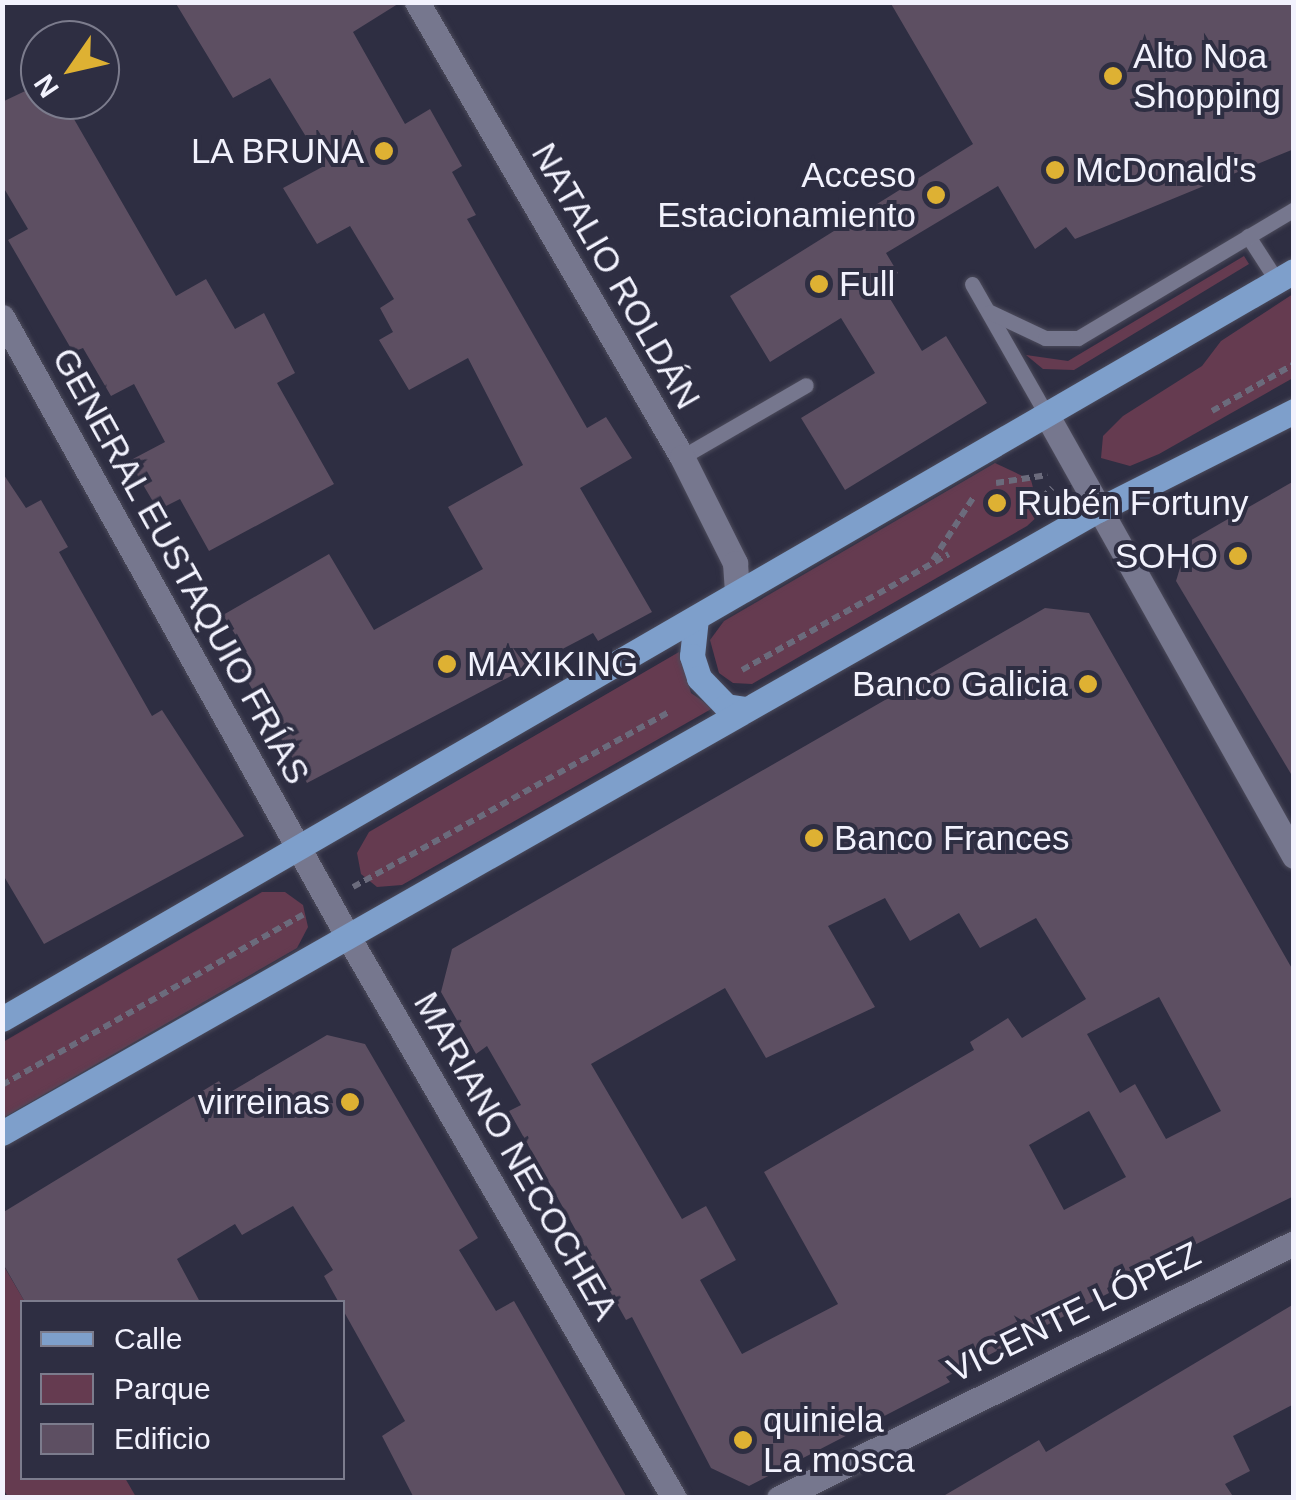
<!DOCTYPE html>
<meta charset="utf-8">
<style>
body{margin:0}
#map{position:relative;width:1296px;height:1500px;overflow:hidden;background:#2e2e42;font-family:Helvetica,sans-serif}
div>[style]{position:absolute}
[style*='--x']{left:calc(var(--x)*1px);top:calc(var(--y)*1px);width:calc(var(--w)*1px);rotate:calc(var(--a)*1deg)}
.green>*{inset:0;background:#653b50}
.building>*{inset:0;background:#5d4f62}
.path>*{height:6px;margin-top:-3px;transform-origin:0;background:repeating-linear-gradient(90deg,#6b6b7c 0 8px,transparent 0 13px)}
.roads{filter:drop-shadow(0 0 2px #4c4b5b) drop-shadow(0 0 2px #4c4b5b)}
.service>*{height:15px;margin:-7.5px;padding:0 7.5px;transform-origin:7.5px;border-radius:7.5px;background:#76778e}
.minor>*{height:25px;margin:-12.5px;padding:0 12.5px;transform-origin:12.5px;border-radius:12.5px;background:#76778e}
.primary>*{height:25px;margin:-12.5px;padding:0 12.5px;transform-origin:12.5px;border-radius:12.5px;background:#7e9fcb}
.dots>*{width:28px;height:28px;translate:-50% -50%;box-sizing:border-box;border:5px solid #2e2e42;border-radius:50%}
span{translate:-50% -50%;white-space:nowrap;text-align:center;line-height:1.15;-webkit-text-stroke:8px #2e2e42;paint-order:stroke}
.poi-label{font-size:35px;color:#f2f2fd}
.left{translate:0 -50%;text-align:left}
.right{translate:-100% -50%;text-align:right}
.street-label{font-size:35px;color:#f2f2fd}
.frame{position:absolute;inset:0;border:5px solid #f2f2fd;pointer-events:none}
.legend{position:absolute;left:20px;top:1300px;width:325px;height:180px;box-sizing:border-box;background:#2e2e42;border:2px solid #7c7c8d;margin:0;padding:12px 18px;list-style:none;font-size:30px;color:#f2f2fd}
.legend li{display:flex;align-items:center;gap:20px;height:50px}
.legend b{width:50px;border:2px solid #7c7c8d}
.north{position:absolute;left:20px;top:20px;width:100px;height:100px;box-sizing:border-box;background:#2e2e42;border:2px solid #7c7c8d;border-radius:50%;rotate:236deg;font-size:28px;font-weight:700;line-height:40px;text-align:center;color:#f2f2fd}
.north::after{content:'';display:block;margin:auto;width:35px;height:45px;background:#deb133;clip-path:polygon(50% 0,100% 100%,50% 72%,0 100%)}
</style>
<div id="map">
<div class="green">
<div style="clip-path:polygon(1244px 256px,1249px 264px,1074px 370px,1043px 369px,1026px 355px,1068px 361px)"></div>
<div style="clip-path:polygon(1293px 294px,1293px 378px,1159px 454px,1130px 466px,1101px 458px,1103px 436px,1123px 416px,1202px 366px,1221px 341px)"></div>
<div style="clip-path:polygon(995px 463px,1031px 480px,1040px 514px,1027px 526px,752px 684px,733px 683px,719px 673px,710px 640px,724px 621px)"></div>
<div style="clip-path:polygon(679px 652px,691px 693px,713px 708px,402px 885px,377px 887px,361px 874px,357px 853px,369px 832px)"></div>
<div style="clip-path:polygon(262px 892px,285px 892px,303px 905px,308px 927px,297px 948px,3px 1118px,3px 1042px)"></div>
<div style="clip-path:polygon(2px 1263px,25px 1302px,22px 1478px,125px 1478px,136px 1497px,8px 1497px,2px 1487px)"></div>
</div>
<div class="building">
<div style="clip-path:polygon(175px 2px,401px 2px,353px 32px,405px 124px,430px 109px,462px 166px,452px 172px,476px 215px,467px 219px,587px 428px,606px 417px,632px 458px,580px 488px,652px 612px,598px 641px,593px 633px,307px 783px,241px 670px,253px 663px,223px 615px,329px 554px,374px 630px,483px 569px,448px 507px,523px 465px,468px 358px,409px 390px,379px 340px,393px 332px,380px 308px,394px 299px,350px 226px,317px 244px,283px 188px,324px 166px,270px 78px,233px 98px)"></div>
<div style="clip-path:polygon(890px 2px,1294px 2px,1294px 149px,1075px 239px,1066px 227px,1035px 249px,998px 186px,886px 253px,898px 273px,881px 284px,922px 351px,946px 336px,987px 403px,845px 490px,801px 418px,875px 373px,841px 318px,770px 362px,730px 296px,973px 144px)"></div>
<div style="clip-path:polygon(40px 84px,40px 100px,63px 100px,176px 296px,206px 279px,235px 329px,264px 313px,295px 373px,277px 383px,334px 484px,209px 551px,180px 499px,158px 510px,129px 461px,165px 442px,134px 384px,111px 396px,83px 348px,73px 352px,8px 240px,28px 229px,2px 185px,2px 102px)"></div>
<div style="clip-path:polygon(2px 472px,26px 508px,41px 500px,68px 547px,59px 552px,152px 716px,162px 710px,244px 836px,44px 944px,2px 873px)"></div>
<div style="clip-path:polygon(1294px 481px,1294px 779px,1176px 581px,1188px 542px)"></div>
<div style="clip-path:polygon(evenodd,1045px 608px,1089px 613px,1294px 972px,1294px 1196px,1107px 1288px,1109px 1293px,946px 1377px,950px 1382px,749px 1486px,711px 1468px,632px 1317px,626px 1320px,509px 1111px,521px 1105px,487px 1046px,476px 1054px,441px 992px,452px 949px,1045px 608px,885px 898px,910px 941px,959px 913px,980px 948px,1036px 918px,1086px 999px,1022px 1038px,1008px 1018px,970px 1042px,974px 1050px,764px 1172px,838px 1304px,742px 1354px,700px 1280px,736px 1260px,706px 1206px,682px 1219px,591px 1064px,725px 988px,766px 1058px,875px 1007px,828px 926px,885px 898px,1045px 608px,1159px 997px,1221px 1111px,1166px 1139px,1135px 1084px,1120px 1093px,1087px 1034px,1159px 997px,1045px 608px,1089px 1111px,1126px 1177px,1064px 1210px,1029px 1145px,1089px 1111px)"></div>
<div style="clip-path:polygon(327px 1035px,365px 1044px,478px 1238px,459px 1250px,496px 1311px,514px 1301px,627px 1498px,414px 1498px,382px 1436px,405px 1421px,324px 1276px,333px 1270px,293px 1206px,242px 1235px,235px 1224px,177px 1259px,200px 1302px,25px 1302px,2px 1262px,2px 1213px,219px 1081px,227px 1094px)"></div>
<div style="clip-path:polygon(1294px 1304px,1294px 1404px,1233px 1436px,1250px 1471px,1225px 1484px,1234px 1498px,940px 1498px,1039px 1440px,1046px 1452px)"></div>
</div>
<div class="path">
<div style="--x:1212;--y:411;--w:95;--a:-29.8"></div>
<div style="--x:996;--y:483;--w:52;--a:-8.9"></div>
<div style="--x:1033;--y:507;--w:27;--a:-45"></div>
<div style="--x:933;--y:560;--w:74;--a:-57.2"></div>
<div style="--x:742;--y:670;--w:237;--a:-29.3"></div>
<div style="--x:353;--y:887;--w:363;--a:-29"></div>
<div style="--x:2;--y:1085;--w:346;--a:-29.5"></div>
</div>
<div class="roads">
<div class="service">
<div style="--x:1248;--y:236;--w:54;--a:57.2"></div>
<div style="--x:972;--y:284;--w:147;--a:60.3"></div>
<div style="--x:990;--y:312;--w:61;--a:25.3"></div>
<div style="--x:1045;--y:338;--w:33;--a:0"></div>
<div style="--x:1078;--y:338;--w:252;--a:-30.8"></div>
<div style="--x:682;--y:457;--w:143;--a:-30.1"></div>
</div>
<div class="minor">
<div style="--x:417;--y:2;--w:527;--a:59.78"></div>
<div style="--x:682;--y:457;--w:119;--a:63.4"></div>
<div style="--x:735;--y:563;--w:28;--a:86"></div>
<div style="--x:2;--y:317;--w:708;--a:60.83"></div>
<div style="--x:347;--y:935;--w:651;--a:59.85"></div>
<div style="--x:1045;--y:412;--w:509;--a:60.72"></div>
<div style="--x:779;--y:1498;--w:575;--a:-26.34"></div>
</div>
<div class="primary">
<div style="--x:696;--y:618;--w:38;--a:96"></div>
<div style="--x:692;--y:656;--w:23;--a:72"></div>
<div style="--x:699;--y:678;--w:39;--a:46"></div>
<div style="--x:726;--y:706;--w:20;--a:9"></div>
<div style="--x:2;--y:1019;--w:1493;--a:-30.07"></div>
<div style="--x:2;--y:1133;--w:1261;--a:-29.62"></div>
<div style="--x:1098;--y:510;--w:220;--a:-26.8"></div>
</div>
</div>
<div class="dots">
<div style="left:1113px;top:76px;background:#deb133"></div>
<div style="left:384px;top:151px;background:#deb133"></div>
<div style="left:1055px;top:170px;background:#deb133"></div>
<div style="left:936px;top:195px;background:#deb133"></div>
<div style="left:819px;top:284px;background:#deb133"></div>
<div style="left:997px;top:503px;background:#deb133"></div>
<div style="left:1238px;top:556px;background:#deb133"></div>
<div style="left:447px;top:664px;background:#deb133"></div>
<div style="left:1088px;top:684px;background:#deb133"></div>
<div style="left:814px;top:838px;background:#deb133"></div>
<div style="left:350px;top:1102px;background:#deb133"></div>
<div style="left:743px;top:1440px;background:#deb133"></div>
</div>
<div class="poi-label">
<span class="left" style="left:1133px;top:76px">Alto Noa<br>Shopping</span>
<span class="right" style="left:364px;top:151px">LA BRUNA</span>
<span class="left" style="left:1075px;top:170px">McDonald's</span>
<span class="right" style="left:916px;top:195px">Acceso<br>Estacionamiento</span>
<span class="left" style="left:839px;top:284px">Full</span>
<span class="left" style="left:1017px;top:503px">Rubén Fortuny</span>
<span class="right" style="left:1218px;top:556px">SOHO</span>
<span class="left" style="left:467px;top:664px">MAXIKING</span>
<span class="right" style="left:1068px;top:684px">Banco Galicia</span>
<span class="left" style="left:834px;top:838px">Banco Frances</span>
<span class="right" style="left:330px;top:1102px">virreinas</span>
<span class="left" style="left:763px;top:1440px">quiniela<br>La mosca</span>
</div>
<div class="street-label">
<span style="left:616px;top:276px;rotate:60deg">NATALIO ROLDÁN</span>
<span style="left:181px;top:566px;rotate:61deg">GENERAL EUSTAQUIO FRÍAS</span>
<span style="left:516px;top:1156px;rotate:60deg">MARIANO NECOCHEA</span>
<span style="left:1074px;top:1312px;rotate:-26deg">VICENTE LÓPEZ</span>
</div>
<div class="frame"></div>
<ul class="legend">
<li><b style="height:12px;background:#7e9fcb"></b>Calle</li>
<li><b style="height:28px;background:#653b50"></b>Parque</li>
<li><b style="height:28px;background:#5d4f62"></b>Edificio</li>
</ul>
<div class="north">N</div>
</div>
